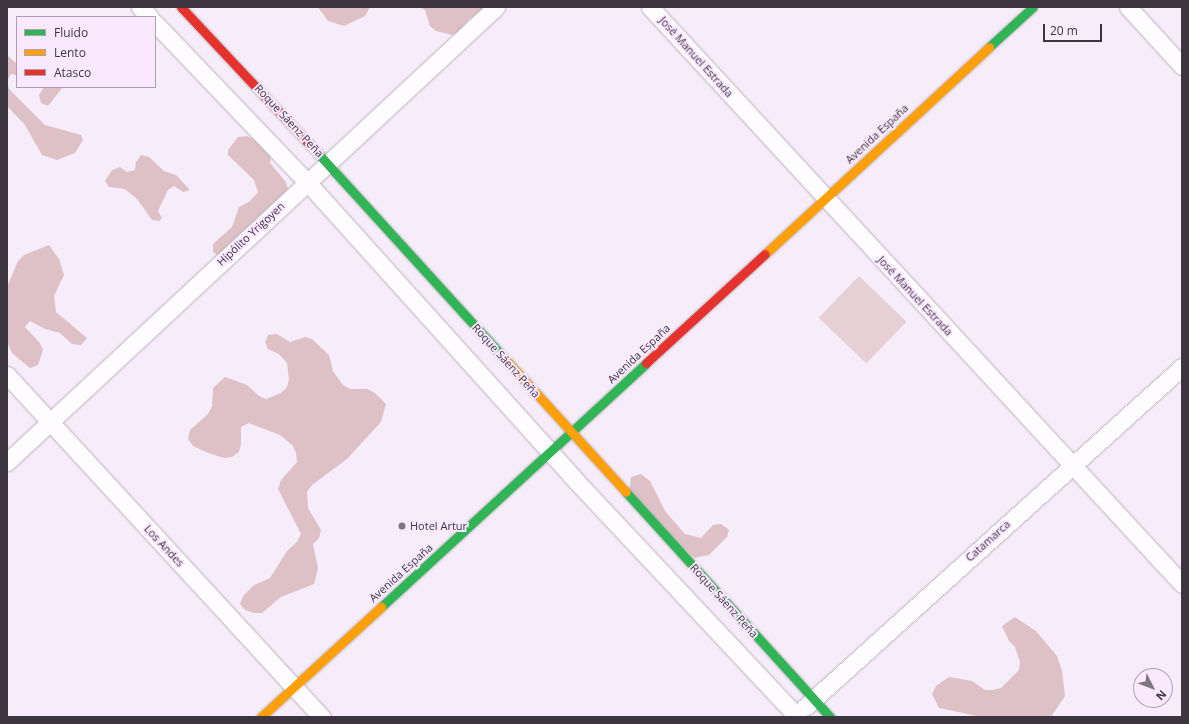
<!DOCTYPE html>
<meta charset="utf-8">
<style>
body{margin:0}
#map{position:relative;width:1189px;height:724px;overflow:hidden;background:#f7edfa;font-family:"Open Sans",sans-serif}
div>[style]{position:absolute}
[style*='--x']{left:calc(var(--x)*1px);top:calc(var(--y)*1px);width:calc(var(--w)*1px);rotate:calc(var(--a)*1deg)}
.green>*{inset:0;background:#e6d0d6;transform-origin:0 0}
.forest>*{inset:0;background:#ddc1c7}
.roads{filter:drop-shadow(0 0 1px #bab2bc) drop-shadow(0 0 1px #bab2bc)}
.street>*{height:17px;margin:-8.5px;padding:0 8.5px;transform-origin:8.5px;border-radius:8.5px;background:#fefcfe}
.fast>*{height:9px;margin:-4.5px;padding:0 4.5px;transform-origin:4.5px;border-radius:4.5px;background:#30b455}
.slow>*{height:9px;margin:-4.5px;padding:0 4.5px;transform-origin:4.5px;border-radius:4.5px;background:#ff9f0a}
.jam>*{height:9px;margin:-4.5px;padding:0 4.5px;transform-origin:4.5px;border-radius:4.5px;background:#e5322d}
.dots>*{width:11px;height:11px;translate:-50% -50%;box-sizing:border-box;border:2px solid #fae8ff;border-radius:50%}
span{translate:-50% -50%;white-space:nowrap;text-align:center;line-height:1.15;-webkit-text-stroke:4px #fae8ff;paint-order:stroke}
.street-label{font-size:11px;color:#3d3540}
.poi-label{font-size:11px;color:#3d3540}
.left{translate:0 -50%;text-align:left}
.frame{position:absolute;inset:0;border:8px solid #3d3540;pointer-events:none}
.legend{position:absolute;left:16px;top:16px;width:140px;height:72px;box-sizing:border-box;background:#fae8ff;border:1px solid #aea0b3;margin:0;padding:5px 7px;list-style:none;font-size:12px;color:#3d3540}
.legend li{display:flex;align-items:center;gap:8px;height:20px}
.legend b{width:20px;border:1px solid #aea0b3}
.north{position:absolute;left:1133px;top:668px;width:40px;height:40px;box-sizing:border-box;background:#fae8ff;border:1px solid #aea0b3;border-radius:50%;rotate:132deg;font-size:11px;font-weight:700;line-height:16px;text-align:center;color:#3d3540}
.north::after{content:'';display:block;margin:auto;width:14px;height:18px;background:#7e7581;clip-path:polygon(50% 0,100% 100%,50% 72%,0 100%)}
.scale{position:absolute;left:1043px;top:24px;width:59px;height:18px;box-sizing:border-box;border:2px solid #3d3540;border-top:0;padding-left:5px;font-size:12px;line-height:14px;white-space:nowrap;color:#3d3540;-webkit-text-stroke:3px #fae8ff;paint-order:stroke}
</style>
<div id="map">
<div class="green">
<div style="left:859px;top:276px;width:66px;height:58px;rotate:44deg"></div>
</div>
<div class="forest">
<div style="clip-path:polygon(318px 7px,370px 7px,365px 16px,344px 26px,328px 21px)"></div>
<div style="clip-path:polygon(419px 7px,488px 7px,469px 19px,459px 32px,452px 35px,436px 31px,430px 26px,425px 10px)"></div>
<div style="clip-path:polygon(7px 55px,17px 64px,17px 75px,11px 74px,7px 81px,9px 89px,45px 125px,81px 135px,83px 140px,75px 153px,57px 160px,42px 155px,25px 125px,7px 106px)"></div>
<div style="clip-path:polygon(44px 87px,63px 87px,48px 106px,41px 103px,39px 95px)"></div>
<div style="clip-path:polygon(247px 136px,255px 140px,271px 155px,270px 163px,286px 182px,288px 190px,220px 257px,213px 252px,213px 244px,232px 227px,239px 207px,250px 201px,258px 192px,254px 180px,228px 155px,228px 150px,238px 137px)"></div>
<div style="clip-path:polygon(141px 155px,149px 157px,164px 171px,176px 175px,190px 190px,183px 192px,174px 186px,168px 190px,158px 211px,162px 218px,159px 221px,152px 220px,137px 199px,125px 189px,109px 187px,105px 181px,112px 170px,120px 167px,127px 172px,135px 170px,136px 162px)"></div>
<div style="clip-path:polygon(49px 245px,59px 259px,64px 275px,54px 296px,56px 312px,87px 338px,81px 345px,72px 344px,60px 333px,45px 329px,30px 321px,25px 327px,40px 343px,43px 350px,38px 365px,30px 368px,12px 353px,7px 342px,7px 287px,18px 261px,24px 255px)"></div>
<div style="clip-path:polygon(277px 334px,290px 342px,305px 337px,312px 339px,329px 355px,333px 371px,343px 385px,350px 389px,367px 389px,375px 393px,386px 404px,381px 422px,347px 459px,312px 485px,307px 492px,308px 508px,321px 530px,319px 538px,313px 544px,318px 568px,314px 584px,281px 597px,262px 613px,254px 613px,245px 610px,240px 604px,243px 596px,254px 585px,270px 578px,287px 551px,297px 542px,301px 534px,278px 489px,281px 480px,297px 462px,296px 453px,293px 446px,280px 435px,249px 423px,241px 427px,241px 444px,239px 452px,232px 457px,224px 458px,208px 453px,193px 446px,188px 439px,190px 430px,208px 414px,212px 406px,213px 388px,225px 377px,247px 385px,259px 396px,266px 399px,281px 393px,287px 387px,289px 379px,287px 363px,279px 354px,268px 349px,265px 342px,268px 335px)"></div>
<div style="clip-path:polygon(641px 474px,650px 481px,665px 511px,685px 534px,701px 538px,713px 525px,721px 524px,729px 530px,727px 537px,709px 555px,694px 558px,629px 496px,631px 477px)"></div>
<div style="clip-path:polygon(1015px 617px,1036px 631px,1057px 656px,1062px 671px,1065px 696px,1051px 717px,982px 717px,939px 708px,932px 694px,936px 686px,949px 677px,972px 681px,985px 690px,993px 690px,1001px 688px,1019px 670px,1020px 662px,1015px 647px,1009px 641px,1002px 626px)"></div>
</div>
<div class="roads">
<div class="street">
<div style="--x:140;--y:7;--w:14;--a:45"></div>
<div style="--x:650;--y:7;--w:785;--a:47.32"></div>
<div style="--x:1128;--y:7;--w:80;--a:47.5"></div>
<div style="--x:155;--y:23;--w:220;--a:46.3"></div>
<div style="--x:307;--y:182;--w:402;--a:48"></div>
<div style="--x:576;--y:481;--w:324;--a:46.8"></div>
<div style="--x:7;--y:375;--w:465;--a:47.4"></div>
<div style="--x:7;--y:462;--w:668;--a:-42.94"></div>
<div style="--x:805;--y:707;--w:508;--a:-42.05"></div>
</div>
<div class="fast">
<div style="--x:989;--y:47;--w:59;--a:-42.3"></div>
<div style="--x:314;--y:149;--w:285;--a:47.7"></div>
<div style="--x:626;--y:492;--w:304;--a:47.8"></div>
<div style="--x:381;--y:607;--w:360;--a:-42.6"></div>
</div>
<div class="slow">
<div style="--x:765;--y:254;--w:305;--a:-42.7"></div>
<div style="--x:506;--y:360;--w:178;--a:47.7"></div>
<div style="--x:261;--y:717;--w:163;--a:-42.5"></div>
</div>
<div class="jam">
<div style="--x:181;--y:7;--w:195;--a:46.9"></div>
<div style="--x:646;--y:363;--w:161;--a:-42.5"></div>
</div>
</div>
<div class="dots">
<div style="left:402px;top:526px;background:#7e7581"></div>
</div>
<div class="street-label">
<span style="left:696px;top:57px;rotate:48deg">José Manuel Estrada</span>
<span style="left:289px;top:121px;rotate:47deg">Roque Sáenz Peña</span>
<span style="left:877px;top:134px;rotate:-43deg">Avenida España</span>
<span style="left:251px;top:234px;rotate:-43deg">Hipólito Yrigoyen</span>
<span style="left:915px;top:296px;rotate:47deg">José Manuel Estrada</span>
<span style="left:639px;top:354px;rotate:-43deg">Avenida España</span>
<span style="left:506px;top:361px;rotate:48deg">Roque Sáenz Peña</span>
<span style="left:988px;top:541px;rotate:-42deg">Catamarca</span>
<span style="left:164px;top:546px;rotate:47deg">Los Andes</span>
<span style="left:401px;top:573px;rotate:-42deg">Avenida España</span>
<span style="left:724px;top:601px;rotate:48deg">Roque Sáenz Peña</span>
</div>
<div class="poi-label">
<span class="left" style="left:410px;top:526px">Hotel Artur</span>
</div>
<div class="frame"></div>
<ul class="legend">
<li><b style="height:5px;background:#30b455"></b>Fluido</li>
<li><b style="height:5px;background:#ff9f0a"></b>Lento</li>
<li><b style="height:5px;background:#e5322d"></b>Atasco</li>
</ul>
<div class="north">N</div>
<div class="scale">20 m</div>
</div>
